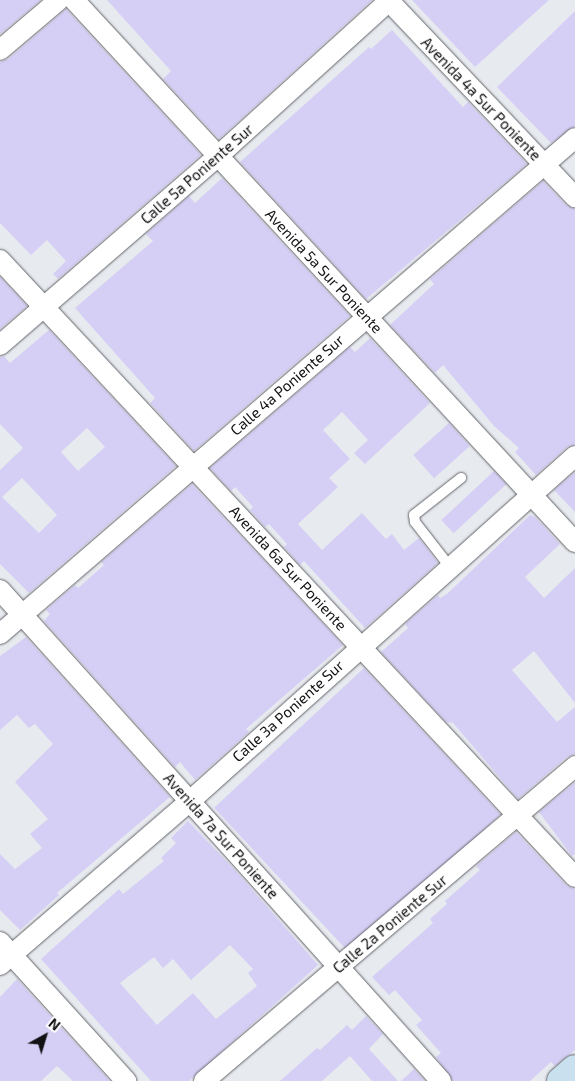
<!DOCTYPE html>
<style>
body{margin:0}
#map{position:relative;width:575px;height:1081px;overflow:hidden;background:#e7eaef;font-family:"Exo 2",sans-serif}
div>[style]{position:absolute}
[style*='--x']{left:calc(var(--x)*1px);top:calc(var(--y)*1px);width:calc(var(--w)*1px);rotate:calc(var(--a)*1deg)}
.building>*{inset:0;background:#d6cff5;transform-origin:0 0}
.roads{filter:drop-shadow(0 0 1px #626469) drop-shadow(0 0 1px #626469)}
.lane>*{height:10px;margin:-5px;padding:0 5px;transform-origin:5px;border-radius:5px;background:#fff}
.street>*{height:20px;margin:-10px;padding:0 10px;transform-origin:10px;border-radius:10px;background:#fff}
.secondary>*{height:28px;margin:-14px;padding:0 14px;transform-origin:14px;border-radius:14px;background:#c9e1ee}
span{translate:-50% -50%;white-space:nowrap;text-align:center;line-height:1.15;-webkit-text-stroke:5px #fff;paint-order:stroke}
.street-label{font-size:15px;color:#111214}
.north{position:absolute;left:20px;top:1011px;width:50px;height:50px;-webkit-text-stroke:4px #fff;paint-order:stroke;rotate:39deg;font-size:14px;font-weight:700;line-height:20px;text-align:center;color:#111214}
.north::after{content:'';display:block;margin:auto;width:18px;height:22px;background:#111214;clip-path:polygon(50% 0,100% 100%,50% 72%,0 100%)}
</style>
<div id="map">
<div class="building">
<div style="clip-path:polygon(0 0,41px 0,0 34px)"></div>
<div style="clip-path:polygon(107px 0,372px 0,219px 139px,163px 79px,171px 71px)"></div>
<div style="clip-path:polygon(412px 0,549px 0,475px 67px)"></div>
<div style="clip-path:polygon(66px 9px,201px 155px,58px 279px,53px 274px,66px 261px,47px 240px,31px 255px,0 223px,0 62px,8px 59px)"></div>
<div style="clip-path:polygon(575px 11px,575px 126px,551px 143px,497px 87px)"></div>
<div style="clip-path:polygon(392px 30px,463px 107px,468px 102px,527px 164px,366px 299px,240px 162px,369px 47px,371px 49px)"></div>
<div style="clip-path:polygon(222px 178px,350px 316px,194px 451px,150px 403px,155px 398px,75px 308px,153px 241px,146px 234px,189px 196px,195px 203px)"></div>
<div style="clip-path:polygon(543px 181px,566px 205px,575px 209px,575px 444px,567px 447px,536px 475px,515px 452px,519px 448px,494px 426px,443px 365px,435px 373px,390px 325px,434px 284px,430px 279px)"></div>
<div style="clip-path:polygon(0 277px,27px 306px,0 329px)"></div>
<div style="clip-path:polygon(evenodd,49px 330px,176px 466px,29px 593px,0 564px,0 470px,23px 448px,0 424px,0 357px,4px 356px,10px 363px,49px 330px,87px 428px,105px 447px,78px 471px,61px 452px,87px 428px,49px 330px,22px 478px,57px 515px,39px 533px,2px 497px,22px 478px)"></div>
<div style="clip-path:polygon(370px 338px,430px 403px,365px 464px,354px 453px,368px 440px,342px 412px,323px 430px,350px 459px,329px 478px,338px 487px,298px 524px,322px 550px,362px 513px,386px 539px,392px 534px,404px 550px,419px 538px,438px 563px,365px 628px,304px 561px,300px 565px,284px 547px,287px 544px,269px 524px,265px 527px,250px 510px,253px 507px,235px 487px,231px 491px,210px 468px,350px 347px,355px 352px)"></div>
<div style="left:449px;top:423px;width:31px;height:48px;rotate:48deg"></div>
<div style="left:494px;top:471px;width:18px;height:72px;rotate:47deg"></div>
<div style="clip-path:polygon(575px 472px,575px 512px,554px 490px)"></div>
<div style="clip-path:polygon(192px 484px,343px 645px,246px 729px,249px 732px,195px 780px,180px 762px,175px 767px,44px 621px,50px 614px,46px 610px,75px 585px,78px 588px,104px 565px,101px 562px)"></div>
<div style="clip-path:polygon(530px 515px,535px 517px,560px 544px,525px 577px,544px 598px,575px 568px,575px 703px,534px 651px,512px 670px,557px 722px,575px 707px,575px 754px,567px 757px,518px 799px,453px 723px,446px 722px,381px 652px,408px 628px,405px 624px,438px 595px,440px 598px,447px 594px)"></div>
<div style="clip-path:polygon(26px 637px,170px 797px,57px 893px,59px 895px,20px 930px,0 910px,0 854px,15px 869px,42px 848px,30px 834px,48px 819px,15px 782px,53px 744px,35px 724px,29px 728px,17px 715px,0 730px,0 656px)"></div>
<div style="left:364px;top:668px;width:200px;height:205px;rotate:47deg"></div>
<div style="clip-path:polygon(575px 782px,575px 854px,572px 856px,539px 812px)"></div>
<div style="clip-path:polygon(evenodd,188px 821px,235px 870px,318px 965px,189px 1081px,151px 1081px,41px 959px,119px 889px,123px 894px,164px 861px,161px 858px,176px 843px,171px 838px,188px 821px,230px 945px,253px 969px,248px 973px,257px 986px,216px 1019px,193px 993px,157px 1025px,120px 983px,154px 957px,163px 968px,173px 959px,191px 980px,230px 945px)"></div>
<div style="clip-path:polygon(516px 832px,566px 885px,575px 889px,575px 1050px,555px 1066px,551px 1062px,530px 1081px,453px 1081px,436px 1057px,441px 1053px,416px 1025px,422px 1020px,395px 990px,389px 995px,372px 977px,433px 923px,430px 919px,447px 904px,445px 901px,480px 870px,476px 866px)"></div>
<div style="clip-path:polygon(17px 979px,110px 1081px,73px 1081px,57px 1066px,41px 1081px,0 1081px,0 997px)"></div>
<div style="clip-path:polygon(366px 1016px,383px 1034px,369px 1049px,398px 1081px,372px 1081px,350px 1056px,322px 1081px,280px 1081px,317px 1048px,320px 1050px,347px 1025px,352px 1030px)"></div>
<div style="clip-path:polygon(414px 1069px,425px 1081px,401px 1081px)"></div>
</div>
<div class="roads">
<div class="lane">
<div style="--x:450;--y:567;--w:57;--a:-127.9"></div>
<div style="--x:415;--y:522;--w:7;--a:-98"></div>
<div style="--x:414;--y:515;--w:60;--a:-38.2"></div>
</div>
<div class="street">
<div style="--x:74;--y:0;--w:738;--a:47.25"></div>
<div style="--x:388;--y:0;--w:272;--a:46.5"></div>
<div style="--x:0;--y:50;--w:77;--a:-40.3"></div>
<div style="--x:0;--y:260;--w:843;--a:47.02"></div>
<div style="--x:0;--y:345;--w:289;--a:-40.9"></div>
<div style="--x:218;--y:156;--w:232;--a:-42.2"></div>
<div style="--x:0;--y:590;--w:660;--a:48.07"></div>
<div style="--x:0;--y:634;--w:759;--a:-40.78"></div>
<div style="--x:0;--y:942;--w:188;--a:47.8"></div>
<div style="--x:0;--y:965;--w:251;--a:-40.8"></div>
<div style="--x:190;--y:801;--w:517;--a:-41.86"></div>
<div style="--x:204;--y:1081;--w:487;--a:-40.3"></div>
</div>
<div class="secondary">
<div style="--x:561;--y:1081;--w:18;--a:-41"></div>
</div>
</div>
<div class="street-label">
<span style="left:481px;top:99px;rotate:46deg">Avenida 4a Sur Poniente</span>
<span style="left:197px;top:174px;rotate:-41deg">Calle 5a Poniente Sur</span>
<span style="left:324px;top:271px;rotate:47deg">Avenida 5a Sur Poniente</span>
<span style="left:287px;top:385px;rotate:-41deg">Calle 4a Poniente Sur</span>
<span style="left:288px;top:568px;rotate:47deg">Avenida 6a Sur Poniente</span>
<span style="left:288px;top:711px;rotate:-42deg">Calle 3a Poniente Sur</span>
<span style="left:221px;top:836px;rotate:48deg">Avenida 7a Sur Poniente</span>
<span style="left:390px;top:924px;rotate:-40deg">Calle 2a Poniente Sur</span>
</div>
<div class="north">N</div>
</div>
